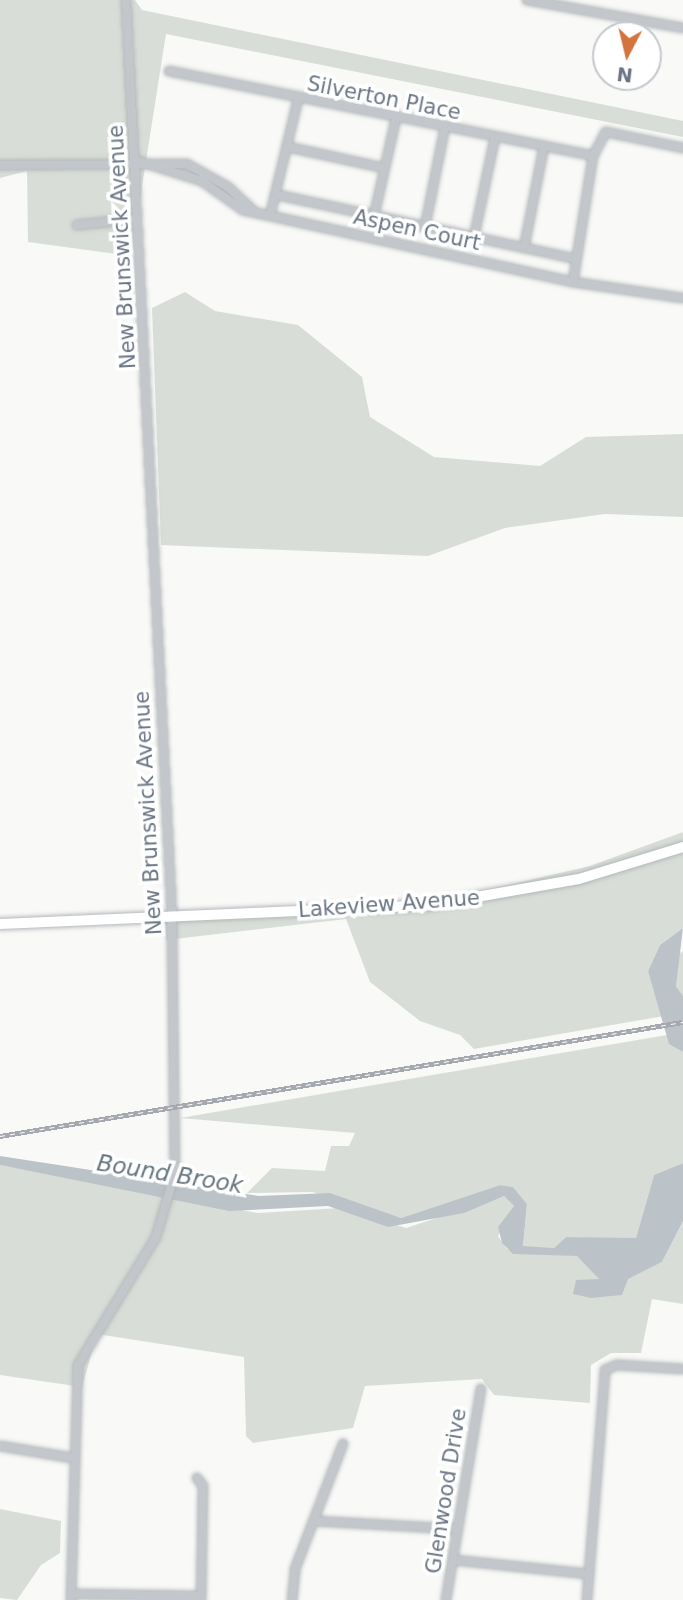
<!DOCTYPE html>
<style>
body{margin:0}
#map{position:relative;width:683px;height:1600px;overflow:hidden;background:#f9f9f7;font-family:"DejaVu Sans",sans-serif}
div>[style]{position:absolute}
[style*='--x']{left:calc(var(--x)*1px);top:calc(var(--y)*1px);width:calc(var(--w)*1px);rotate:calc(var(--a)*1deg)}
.green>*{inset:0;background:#d8ded7}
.water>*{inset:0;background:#bbc3c8}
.roads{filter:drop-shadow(0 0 2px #b4b8bc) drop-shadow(0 0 2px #b4b8bc)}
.minor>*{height:8px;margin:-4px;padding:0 4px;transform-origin:4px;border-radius:4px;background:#c3c6ca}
.major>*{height:10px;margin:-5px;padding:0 5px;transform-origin:5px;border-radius:5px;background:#fff}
.rail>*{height:4.5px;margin-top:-2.25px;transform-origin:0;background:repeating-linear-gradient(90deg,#fff 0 5px,#a5a9af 0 10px);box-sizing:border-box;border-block:2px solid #a5a9af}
span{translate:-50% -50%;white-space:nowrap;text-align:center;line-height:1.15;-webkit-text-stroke:7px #fff;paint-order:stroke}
.street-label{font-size:21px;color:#6b7685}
.water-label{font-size:23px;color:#677680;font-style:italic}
.north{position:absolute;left:592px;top:21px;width:70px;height:70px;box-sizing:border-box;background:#fff;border:2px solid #c4c8ce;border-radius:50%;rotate:187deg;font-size:19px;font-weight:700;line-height:28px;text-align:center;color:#6b7685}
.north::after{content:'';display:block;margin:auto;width:24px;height:32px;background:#d3733e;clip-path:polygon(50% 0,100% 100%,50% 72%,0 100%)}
</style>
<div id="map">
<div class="green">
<div style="clip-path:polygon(0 0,135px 0,142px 10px,683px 121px,683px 137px,166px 34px,131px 256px,28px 242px,27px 171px,0 178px)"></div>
<div style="clip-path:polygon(185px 292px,215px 311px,298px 325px,362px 377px,370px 417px,434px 457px,540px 466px,586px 437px,683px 434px,683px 517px,605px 514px,505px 528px,428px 556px,161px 545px,152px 308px)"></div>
<div style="clip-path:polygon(683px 832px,683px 928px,660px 945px,648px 971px,664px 1016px,474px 1049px,460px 1035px,420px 1021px,370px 982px,346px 919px,166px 940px,165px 913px,438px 901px,590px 866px)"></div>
<div style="clip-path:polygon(683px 951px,683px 996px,676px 986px,677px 955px)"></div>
<div style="clip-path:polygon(667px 1035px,683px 1052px,683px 1163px,654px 1175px,636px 1238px,619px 1242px,580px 1237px,566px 1237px,554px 1248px,523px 1247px,527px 1204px,513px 1187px,500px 1185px,401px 1218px,312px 1192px,247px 1193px,272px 1168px,325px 1171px,331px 1146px,349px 1146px,355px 1133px,180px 1118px)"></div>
<div style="clip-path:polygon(0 1165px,258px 1213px,340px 1208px,406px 1228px,504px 1196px,514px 1206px,498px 1236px,507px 1249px,577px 1256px,622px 1295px,627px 1279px,662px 1262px,683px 1221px,683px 1304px,652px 1299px,641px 1353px,611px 1353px,591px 1365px,590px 1403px,494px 1395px,482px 1379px,365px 1386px,353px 1428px,253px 1443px,246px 1436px,244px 1357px,97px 1334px,82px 1387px,0 1375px)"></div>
<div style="clip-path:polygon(0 1509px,61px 1521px,60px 1553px,41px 1565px,17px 1600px,0 1598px)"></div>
</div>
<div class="water">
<div style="clip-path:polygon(683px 928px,676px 986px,683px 996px,683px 1052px,669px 1044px,648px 971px,660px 945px)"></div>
<div style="clip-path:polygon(0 1156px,259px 1196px,330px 1193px,401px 1218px,500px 1185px,513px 1187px,527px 1204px,523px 1246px,554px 1248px,566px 1237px,636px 1238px,654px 1175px,683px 1163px,683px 1221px,662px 1262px,628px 1279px,622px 1295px,591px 1298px,573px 1294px,576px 1280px,599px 1279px,577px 1256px,513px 1254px,502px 1243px,498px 1227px,514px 1206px,504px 1196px,464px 1213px,388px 1227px,328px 1206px,229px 1211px,0 1165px)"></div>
</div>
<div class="roads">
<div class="minor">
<div style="--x:527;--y:0;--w:158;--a:10.2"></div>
<div style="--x:169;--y:71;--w:432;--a:11.3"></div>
<div style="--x:288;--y:147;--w:98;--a:12.3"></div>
<div style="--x:135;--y:160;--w:70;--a:17.4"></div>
<div style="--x:202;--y:181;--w:50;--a:35.3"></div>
<div style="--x:243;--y:210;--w:338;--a:12.3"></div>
<div style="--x:573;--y:282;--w:111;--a:8.3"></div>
<div style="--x:0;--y:165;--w:187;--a:-0.3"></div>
<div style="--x:187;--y:164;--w:47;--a:29.3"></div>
<div style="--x:228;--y:187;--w:37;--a:43"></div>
<div style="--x:278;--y:195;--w:301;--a:12.1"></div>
<div style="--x:270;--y:216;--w:120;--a:-76.5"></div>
<div style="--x:374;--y:216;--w:100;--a:-77.3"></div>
<div style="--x:77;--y:225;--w:60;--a:-5.7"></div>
<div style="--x:425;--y:227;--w:102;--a:-78.7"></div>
<div style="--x:474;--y:237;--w:102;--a:-78.1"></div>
<div style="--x:524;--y:248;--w:104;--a:-78.9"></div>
<div style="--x:573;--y:282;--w:128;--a:-81"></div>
<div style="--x:593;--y:156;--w:27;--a:-62"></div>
<div style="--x:606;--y:132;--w:79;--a:11.7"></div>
<div style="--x:0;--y:1446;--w:74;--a:9.3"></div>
<div style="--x:197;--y:1478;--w:10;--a:53"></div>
<div style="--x:203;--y:1486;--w:114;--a:91"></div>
<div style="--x:314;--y:1521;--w:143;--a:3.2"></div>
<div style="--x:453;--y:1560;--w:137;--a:5.9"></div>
<div style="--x:71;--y:1594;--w:130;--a:0.9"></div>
<div style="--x:71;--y:1600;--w:235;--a:-88.3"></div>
<div style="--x:78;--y:1365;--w:150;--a:-58.6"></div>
<div style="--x:156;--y:1237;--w:67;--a:-73.5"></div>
<div style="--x:175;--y:1173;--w:257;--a:-90.7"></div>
<div style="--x:172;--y:916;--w:917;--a:-92.87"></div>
<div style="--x:292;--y:1600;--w:31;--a:-84"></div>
<div style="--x:295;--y:1569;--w:134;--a:-69"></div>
<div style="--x:446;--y:1600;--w:214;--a:-80.6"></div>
<div style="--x:587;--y:1600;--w:231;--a:-85.5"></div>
<div style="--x:605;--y:1370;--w:13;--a:-23"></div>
<div style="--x:617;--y:1365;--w:66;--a:3.5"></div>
</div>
<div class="major">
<div style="--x:0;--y:924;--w:431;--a:-2.5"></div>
<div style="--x:431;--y:905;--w:150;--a:-10"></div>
<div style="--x:579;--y:879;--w:109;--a:-17.1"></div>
</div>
</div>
<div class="rail">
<div style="--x:0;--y:1136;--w:692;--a:-9.48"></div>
</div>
<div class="street-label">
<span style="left:384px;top:98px;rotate:11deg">Silverton Place</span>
<span style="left:417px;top:230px;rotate:12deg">Aspen Court</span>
<span style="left:122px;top:247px;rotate:-93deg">New Brunswick Avenue</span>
<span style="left:148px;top:813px;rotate:-93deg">New Brunswick Avenue</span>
<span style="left:389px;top:904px;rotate:-4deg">Lakeview Avenue</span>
<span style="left:446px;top:1491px;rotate:-81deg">Glenwood Drive</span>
</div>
<div class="water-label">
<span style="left:170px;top:1174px;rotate:9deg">Bound Brook</span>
</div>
<div class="north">N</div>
</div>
